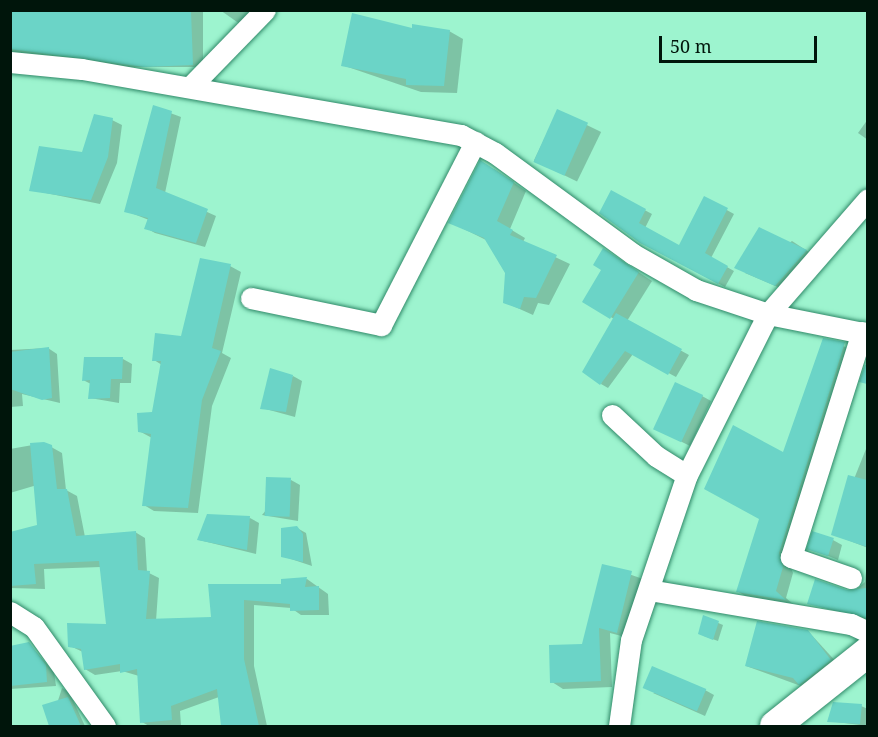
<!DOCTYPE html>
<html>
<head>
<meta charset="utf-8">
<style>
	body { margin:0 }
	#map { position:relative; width:878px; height:737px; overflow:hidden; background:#9df4cf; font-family:"Noto Serif",serif }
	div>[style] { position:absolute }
	.shadow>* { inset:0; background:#0003; transform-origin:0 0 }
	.building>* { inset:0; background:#6bd4c7; transform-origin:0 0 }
	.roads { filter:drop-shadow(0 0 2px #2f8968) drop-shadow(0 0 2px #2f8968) }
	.minor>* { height:21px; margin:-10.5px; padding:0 10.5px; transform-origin:10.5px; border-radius:10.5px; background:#fff }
	.secondary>* { height:30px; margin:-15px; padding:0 15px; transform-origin:15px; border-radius:15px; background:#fff }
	span { translate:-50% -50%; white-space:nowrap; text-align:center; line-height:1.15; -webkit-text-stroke:4.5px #9df4cf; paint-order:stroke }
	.frame { position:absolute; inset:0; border:12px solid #00150b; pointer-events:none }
	.scale { position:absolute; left:659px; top:36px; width:158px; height:27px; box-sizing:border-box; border:3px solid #00150b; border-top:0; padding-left:8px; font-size:18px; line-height:21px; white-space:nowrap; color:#00150b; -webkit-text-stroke:4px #9df4cf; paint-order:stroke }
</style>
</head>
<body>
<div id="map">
	<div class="shadow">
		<div style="left:10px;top:10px;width:193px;height:57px"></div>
		<div style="clip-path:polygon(220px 10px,259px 10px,247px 29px)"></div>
		<div style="clip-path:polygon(413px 30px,449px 31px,463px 39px,457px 93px,421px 92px,342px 65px)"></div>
		<div style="clip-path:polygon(154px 107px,181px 117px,165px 193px,216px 216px,205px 247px,155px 233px,146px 228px,149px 220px,126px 211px)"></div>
		<div style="left:558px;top:111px;width:48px;height:55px;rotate:26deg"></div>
		<div style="clip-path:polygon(868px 119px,868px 140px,858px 133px)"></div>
		<div style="clip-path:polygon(112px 120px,122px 125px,117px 163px,100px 204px,31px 190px,83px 154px)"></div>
		<div style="clip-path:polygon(494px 169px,526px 191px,510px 229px,525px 238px,523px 242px,570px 264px,549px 305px,538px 303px,533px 315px,504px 302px,508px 275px,486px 240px,450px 222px)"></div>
		<div style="clip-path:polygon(611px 192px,652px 214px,645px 228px,680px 247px,705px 198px,734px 214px,711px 258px,734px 271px,725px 287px,649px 247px)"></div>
		<div style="clip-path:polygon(792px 241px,815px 256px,785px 290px,745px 273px)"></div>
		<div style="clip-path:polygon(617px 258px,652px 281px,627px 321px,689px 355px,676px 377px,633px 354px,608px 388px,601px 384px,614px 319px,584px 301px)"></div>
		<div style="clip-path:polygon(230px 266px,241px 272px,222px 353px,231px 358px,212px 406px,198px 513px,154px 511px,144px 505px,152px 438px,139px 431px,153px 414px,162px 365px,154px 360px,182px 337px)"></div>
		<div style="clip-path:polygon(824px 340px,855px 350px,788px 560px,793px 573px,786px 598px,793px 604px,747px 597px,737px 591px)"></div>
		<div style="clip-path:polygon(48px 348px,57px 354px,60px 403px,22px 394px,23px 406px,10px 407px,10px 350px)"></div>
		<div style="clip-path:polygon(123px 359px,132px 364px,131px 383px,120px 383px,119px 403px,90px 398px,91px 384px,83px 380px)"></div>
		<div style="clip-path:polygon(293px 376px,302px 381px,295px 417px,262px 408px)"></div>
		<div style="clip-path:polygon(702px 396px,711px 401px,690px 446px,664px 433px)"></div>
		<div style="clip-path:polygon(44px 443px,62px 453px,66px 490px,77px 496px,85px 537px,135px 532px,145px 538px,147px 572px,159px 578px,156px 621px,212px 619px,210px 586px,282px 585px,307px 579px,328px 594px,329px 615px,301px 615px,291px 608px,254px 605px,254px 666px,267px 726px,223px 726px,219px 697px,180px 711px,181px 725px,149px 726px,142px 722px,139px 676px,122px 671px,95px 675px,85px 669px,83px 652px,70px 646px,108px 625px,101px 567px,44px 569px,45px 589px,10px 588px,10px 534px,39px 526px,37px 485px,10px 493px,10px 449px)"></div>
		<div style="clip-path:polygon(868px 444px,868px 548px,832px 534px)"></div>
		<div style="clip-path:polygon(291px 480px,300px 485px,298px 521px,262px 515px)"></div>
		<div style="clip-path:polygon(250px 518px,259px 523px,256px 554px,199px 540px)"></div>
		<div style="clip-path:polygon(297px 528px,306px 533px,312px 566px,282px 556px)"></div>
		<div style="clip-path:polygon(833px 540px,842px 545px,838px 560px,809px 548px)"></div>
		<div style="clip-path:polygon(868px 550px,868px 621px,809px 603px,853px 592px,865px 582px)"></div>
		<div style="clip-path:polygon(603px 565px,643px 579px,629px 638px,610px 633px,612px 687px,563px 689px,552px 682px,583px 645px)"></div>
		<div style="clip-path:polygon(704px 617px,723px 625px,718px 641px,704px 636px)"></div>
		<div style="clip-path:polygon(808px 631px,839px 665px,809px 689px,746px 666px)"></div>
		<div style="clip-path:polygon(29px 644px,54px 672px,56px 686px,10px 689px,10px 647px)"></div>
		<div style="clip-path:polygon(62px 688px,69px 692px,85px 726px,50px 726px)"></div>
		<div style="clip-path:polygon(705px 690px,714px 695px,705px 716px,653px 693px)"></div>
		<div style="clip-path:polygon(861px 706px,868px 709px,868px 726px,829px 721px)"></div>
	</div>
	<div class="building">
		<div style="clip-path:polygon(10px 10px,191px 11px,193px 65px,144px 67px,10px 49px)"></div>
		<div style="clip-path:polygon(352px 13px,412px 28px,412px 24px,450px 30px,444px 86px,406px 85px,406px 79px,341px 66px)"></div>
		<div style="clip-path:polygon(153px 105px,172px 111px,156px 188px,208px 209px,196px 243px,144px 229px,148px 218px,124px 212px)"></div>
		<div style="left:557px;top:109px;width:34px;height:58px;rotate:24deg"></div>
		<div style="clip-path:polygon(94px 114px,113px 118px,108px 157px,91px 200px,29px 191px,39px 146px,82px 152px)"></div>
		<div style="clip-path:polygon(480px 160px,514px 182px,497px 221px,513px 230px,510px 235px,557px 255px,536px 298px,524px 297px,520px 309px,503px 303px,505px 273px,484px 238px,448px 223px)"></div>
		<div style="clip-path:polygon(611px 190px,646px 209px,639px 223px,679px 245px,704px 196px,728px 208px,705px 253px,728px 266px,718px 284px,640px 243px,599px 213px)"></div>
		<div style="clip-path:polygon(759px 227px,807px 250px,775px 286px,734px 268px)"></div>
		<div style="clip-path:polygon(603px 248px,639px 272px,610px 319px,582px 302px,601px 270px,593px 265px)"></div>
		<div style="clip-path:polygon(200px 258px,231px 264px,212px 348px,221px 351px,202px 400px,188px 508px,142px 506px,151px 434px,138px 432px,137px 413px,152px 412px,161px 361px,152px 361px,155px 333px,181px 336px)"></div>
		<div style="clip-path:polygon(616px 313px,682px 349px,668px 375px,625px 351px,600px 385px,582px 372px)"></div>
		<div style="clip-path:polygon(823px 338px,845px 342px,779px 553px,783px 567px,776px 591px,786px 600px,736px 592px,759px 519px,704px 489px,733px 425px,783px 452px)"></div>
		<div style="clip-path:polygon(49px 347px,52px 398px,42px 400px,10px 389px,10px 352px)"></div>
		<div style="clip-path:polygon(84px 357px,123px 357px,122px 379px,111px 379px,110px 398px,88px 399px,90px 380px,82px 381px)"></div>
		<div style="clip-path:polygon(865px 365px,867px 365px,867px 384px,859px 382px)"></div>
		<div style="clip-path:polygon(270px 368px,293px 375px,286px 412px,260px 409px)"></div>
		<div style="left:675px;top:382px;width:31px;height:52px;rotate:25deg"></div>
		<div style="clip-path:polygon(44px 442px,52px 445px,57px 489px,67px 489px,76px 536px,136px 531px,138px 570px,150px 571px,146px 619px,211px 617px,208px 584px,281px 584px,281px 579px,307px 577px,305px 587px,319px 586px,319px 610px,290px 611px,290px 604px,244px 600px,244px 659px,259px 726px,221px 726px,217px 689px,171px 706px,172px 720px,140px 723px,137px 669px,120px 673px,120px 664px,84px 670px,81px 649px,68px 647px,67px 623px,106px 624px,99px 561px,34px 564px,36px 584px,10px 586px,10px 532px,37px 525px,30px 443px)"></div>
		<div style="clip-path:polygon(848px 475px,867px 480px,867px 547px,831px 535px)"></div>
		<div style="left:266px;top:477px;width:25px;height:39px;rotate:2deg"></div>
		<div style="clip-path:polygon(207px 514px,250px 516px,247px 550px,197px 540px)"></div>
		<div style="clip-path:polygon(297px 526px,303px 534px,303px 562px,281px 557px,281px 528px)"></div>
		<div style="left:812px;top:531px;width:23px;height:19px;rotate:18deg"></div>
		<div style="clip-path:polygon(602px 564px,632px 571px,617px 633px,599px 628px,601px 681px,550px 683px,549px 645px,582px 644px)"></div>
		<div style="clip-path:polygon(815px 579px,847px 590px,867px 588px,867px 618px,807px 604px)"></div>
		<div style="clip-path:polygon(703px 615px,719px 621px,713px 640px,698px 634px)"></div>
		<div style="clip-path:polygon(757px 621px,808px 630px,831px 660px,799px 685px,793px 678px,745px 666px)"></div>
		<div style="clip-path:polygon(29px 642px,46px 665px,47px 682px,10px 686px,10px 646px)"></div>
		<div style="left:652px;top:666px;width:59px;height:24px;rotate:23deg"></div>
		<div style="clip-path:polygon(68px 697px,81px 726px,49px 726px,42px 705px)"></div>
		<div style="clip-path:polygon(833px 702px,862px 704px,860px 724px,827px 722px)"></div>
	</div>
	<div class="roads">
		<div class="minor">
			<div style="left:10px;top:62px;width:72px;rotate:5.6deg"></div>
			<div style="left:82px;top:69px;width:385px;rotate:9.9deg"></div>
			<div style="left:461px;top:135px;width:38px;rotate:28deg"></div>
			<div style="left:495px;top:153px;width:171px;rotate:36.2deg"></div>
			<div style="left:633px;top:254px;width:73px;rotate:29.7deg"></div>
			<div style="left:696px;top:290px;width:76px;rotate:18.4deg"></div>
			<div style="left:768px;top:314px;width:102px;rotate:11.3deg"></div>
			<div style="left:191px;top:86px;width:106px;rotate:-45.8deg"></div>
			<div style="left:251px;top:298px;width:133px;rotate:11.7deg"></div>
			<div style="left:381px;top:325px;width:206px;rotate:-62.8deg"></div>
			<div style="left:612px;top:415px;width:60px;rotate:43deg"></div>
			<div style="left:656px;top:456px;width:36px;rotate:32deg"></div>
			<div style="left:851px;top:578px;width:64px;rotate:-160.7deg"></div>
			<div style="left:791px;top:557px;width:236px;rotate:-72.5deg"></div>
			<div style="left:649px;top:590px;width:205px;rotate:9.6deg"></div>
			<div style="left:851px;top:624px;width:19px;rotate:25deg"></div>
			<div style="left:10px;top:612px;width:28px;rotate:32deg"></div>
			<div style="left:34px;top:627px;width:122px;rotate:54.4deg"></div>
			<div style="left:619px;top:726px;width:87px;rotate:-82.1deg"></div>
			<div style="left:631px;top:640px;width:174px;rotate:-71.3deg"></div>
			<div style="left:687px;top:475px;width:180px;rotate:-63.3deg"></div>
			<div style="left:768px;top:314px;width:152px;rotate:-49deg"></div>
		</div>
		<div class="secondary">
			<div style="left:775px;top:726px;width:119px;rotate:-38.5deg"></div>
		</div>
	</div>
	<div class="frame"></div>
	<div class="scale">50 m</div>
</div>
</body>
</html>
